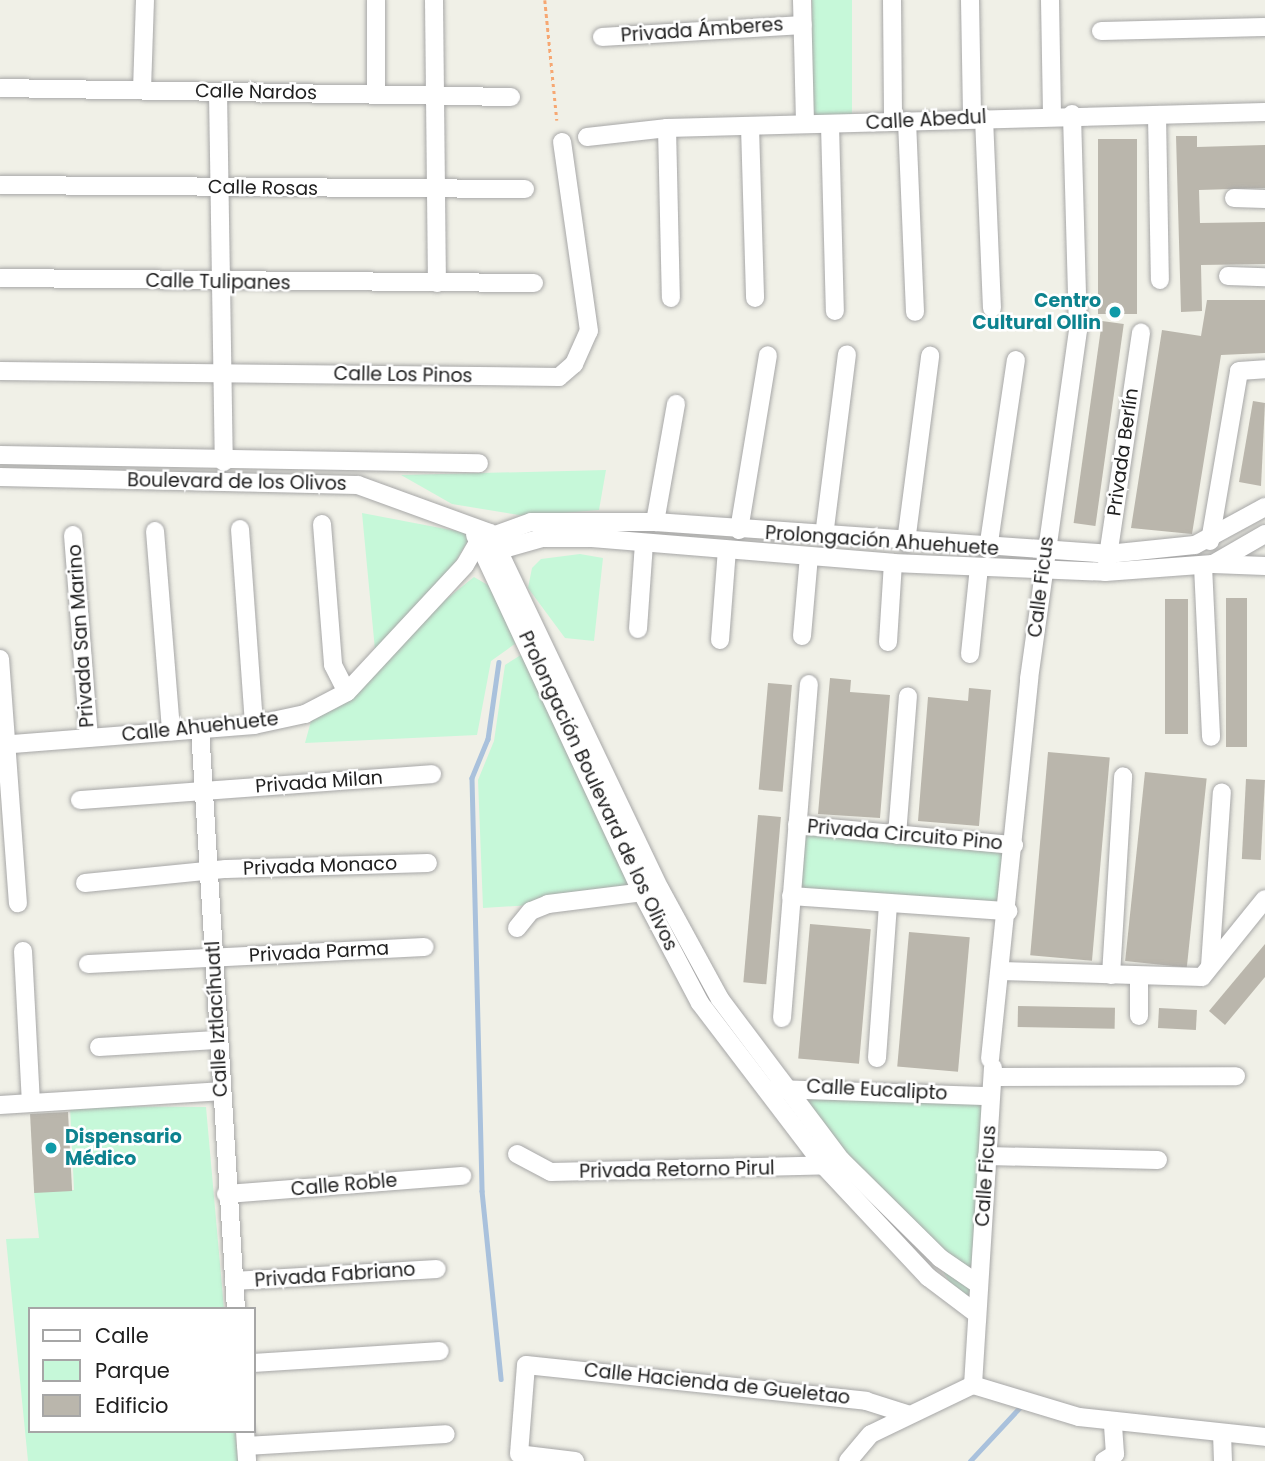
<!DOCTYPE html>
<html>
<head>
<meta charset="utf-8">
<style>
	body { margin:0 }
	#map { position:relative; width:1265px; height:1461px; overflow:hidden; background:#f0f0e7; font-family:Poppins,sans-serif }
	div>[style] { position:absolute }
	.park>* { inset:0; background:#c6f8d9; transform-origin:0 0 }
	.stream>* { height:4.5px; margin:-2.25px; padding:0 2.25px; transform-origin:2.25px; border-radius:2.25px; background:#a9c1dc }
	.building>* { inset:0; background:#bab6ac; transform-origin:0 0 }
	.path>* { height:2.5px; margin-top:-1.25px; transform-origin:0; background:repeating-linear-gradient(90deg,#f6a772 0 3.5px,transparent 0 7px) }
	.roads { filter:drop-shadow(0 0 2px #a7a7a7) drop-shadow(0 0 2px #a7a7a7) }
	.minor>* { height:18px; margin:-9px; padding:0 9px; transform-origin:9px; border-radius:9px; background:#fff }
	.dots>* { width:19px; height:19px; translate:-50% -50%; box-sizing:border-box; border:4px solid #fff; border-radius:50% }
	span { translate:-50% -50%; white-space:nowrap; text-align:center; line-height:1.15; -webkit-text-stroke:5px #fff; paint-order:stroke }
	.street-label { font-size:19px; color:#202020 }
	.culture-label { font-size:19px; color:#0d838f; font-weight:700 }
	.right { translate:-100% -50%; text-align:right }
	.left { translate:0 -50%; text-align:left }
	.legend { position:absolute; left:28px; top:1307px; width:228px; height:126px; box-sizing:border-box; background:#fff; border:2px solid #a6a6a6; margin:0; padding:9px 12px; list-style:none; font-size:21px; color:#202020 }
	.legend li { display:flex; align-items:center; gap:14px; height:35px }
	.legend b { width:35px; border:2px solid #a6a6a6 }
</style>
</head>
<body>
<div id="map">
	<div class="park">
		<div style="left:812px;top:0;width:40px;height:124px"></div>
		<div style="clip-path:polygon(606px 470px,599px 510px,525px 516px,452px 504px,401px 475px)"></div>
		<div style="clip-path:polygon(362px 513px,472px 534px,451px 569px,375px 650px)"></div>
		<div style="clip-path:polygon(580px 554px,603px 558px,594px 641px,565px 638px,528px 588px,532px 568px,541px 559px)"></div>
		<div style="clip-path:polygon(474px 577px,498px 591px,519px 641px,491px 661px,477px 735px,305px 743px,311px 721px,350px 700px,439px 605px)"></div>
		<div style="clip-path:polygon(524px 653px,644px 898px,483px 908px,478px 780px,494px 741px,505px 665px)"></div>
		<div style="left:798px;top:825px;width:211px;height:72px;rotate:5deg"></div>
		<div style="clip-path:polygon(781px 1086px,984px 1097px,975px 1325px,943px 1271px)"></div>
		<div style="clip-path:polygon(70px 1106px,206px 1107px,224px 1309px,30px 1309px,30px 1431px,235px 1431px,238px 1461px,28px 1461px,6px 1239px,39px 1238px,34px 1192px,74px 1190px)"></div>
	</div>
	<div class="stream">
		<div style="left:499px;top:662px;width:78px;rotate:98.1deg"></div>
		<div style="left:488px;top:739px;width:42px;rotate:112.3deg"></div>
		<div style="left:472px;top:778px;width:413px;rotate:88.6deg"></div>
		<div style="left:482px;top:1191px;width:189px;rotate:84.2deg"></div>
		<div style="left:970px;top:1461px;width:78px;rotate:-47.1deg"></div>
	</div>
	<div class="building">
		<div style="clip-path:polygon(1176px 136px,1197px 136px,1197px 147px,1265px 145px,1265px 188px,1199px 190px,1200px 223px,1265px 222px,1265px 264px,1201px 265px,1202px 311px,1181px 312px)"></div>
		<div style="left:1098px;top:139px;width:39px;height:175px"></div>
		<div style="clip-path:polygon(1207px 300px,1265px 300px,1265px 353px,1221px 355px,1192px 534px,1131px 528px,1162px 330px,1201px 336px)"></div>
		<div style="left:1102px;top:321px;width:22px;height:204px;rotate:8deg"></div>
		<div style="clip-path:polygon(1253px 401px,1265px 403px,1261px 486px,1239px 482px)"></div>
		<div style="left:1226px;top:598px;width:21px;height:149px"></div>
		<div style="left:1165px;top:599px;width:23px;height:135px"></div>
		<div style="clip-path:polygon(830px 678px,851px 680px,850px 692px,890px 695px,880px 818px,818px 814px)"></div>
		<div style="left:768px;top:683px;width:24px;height:107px;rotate:5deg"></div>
		<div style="clip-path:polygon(969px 688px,991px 690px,979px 826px,918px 821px,928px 697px,968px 701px)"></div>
		<div style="left:1048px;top:752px;width:62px;height:204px;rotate:5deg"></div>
		<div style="left:1145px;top:772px;width:62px;height:190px;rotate:6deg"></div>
		<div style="left:1246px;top:779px;width:19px;height:80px;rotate:3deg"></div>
		<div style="left:758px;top:815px;width:23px;height:168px;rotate:5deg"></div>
		<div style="left:810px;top:924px;width:61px;height:135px;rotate:5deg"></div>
		<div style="left:909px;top:932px;width:61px;height:135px;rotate:5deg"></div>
		<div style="clip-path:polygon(1265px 944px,1265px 977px,1225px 1025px,1209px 1011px)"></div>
		<div style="left:1018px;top:1006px;width:97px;height:21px;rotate:1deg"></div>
		<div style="left:1159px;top:1008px;width:38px;height:20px;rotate:3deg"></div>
		<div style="left:68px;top:1112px;width:79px;height:38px;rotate:87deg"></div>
	</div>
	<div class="path">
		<div style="left:545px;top:0;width:121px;rotate:84.3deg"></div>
	</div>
	<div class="roads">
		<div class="minor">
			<div style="left:376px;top:0;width:94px;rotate:90deg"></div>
			<div style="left:434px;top:0;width:283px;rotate:89.4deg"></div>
			<div style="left:802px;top:0;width:124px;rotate:88.6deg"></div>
			<div style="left:892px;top:0;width:122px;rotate:89.5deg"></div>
			<div style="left:970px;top:0;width:118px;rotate:89deg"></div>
			<div style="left:1050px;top:0;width:114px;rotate:89deg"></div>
			<div style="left:1101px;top:31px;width:164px;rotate:-1.4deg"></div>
			<div style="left:602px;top:37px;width:201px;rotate:-3.4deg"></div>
			<div style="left:0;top:88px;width:511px;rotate:1.01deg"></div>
			<div style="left:142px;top:90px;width:90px;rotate:-88.1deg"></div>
			<div style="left:218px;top:92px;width:370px;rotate:89.1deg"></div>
			<div style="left:1157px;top:115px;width:165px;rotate:89deg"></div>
			<div style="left:984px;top:118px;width:190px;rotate:87.6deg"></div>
			<div style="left:907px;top:121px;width:191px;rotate:87.6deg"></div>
			<div style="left:830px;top:125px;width:186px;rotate:88.5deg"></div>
			<div style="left:750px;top:127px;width:171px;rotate:88.3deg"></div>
			<div style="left:667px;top:128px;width:170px;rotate:88.7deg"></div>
			<div style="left:587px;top:137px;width:81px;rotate:-6.4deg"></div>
			<div style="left:667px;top:128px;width:598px;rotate:-1.53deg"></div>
			<div style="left:0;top:185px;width:525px;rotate:0.44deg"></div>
			<div style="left:1234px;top:198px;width:31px;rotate:2deg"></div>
			<div style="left:1228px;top:276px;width:37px;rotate:2deg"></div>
			<div style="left:0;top:278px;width:534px;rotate:0.54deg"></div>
			<div style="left:0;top:371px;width:559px;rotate:0.61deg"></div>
			<div style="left:559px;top:377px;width:20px;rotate:-41deg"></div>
			<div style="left:574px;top:364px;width:36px;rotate:-66deg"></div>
			<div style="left:589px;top:331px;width:191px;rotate:-98.1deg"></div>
			<div style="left:0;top:455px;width:479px;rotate:1deg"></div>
			<div style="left:0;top:477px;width:358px;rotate:1.3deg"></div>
			<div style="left:358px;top:485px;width:140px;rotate:20deg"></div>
			<div style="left:490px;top:533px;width:395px;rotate:64.5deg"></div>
			<div style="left:660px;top:889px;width:125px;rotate:61.4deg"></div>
			<div style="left:720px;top:999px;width:201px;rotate:53.1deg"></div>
			<div style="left:841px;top:1160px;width:139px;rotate:44.7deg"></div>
			<div style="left:940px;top:1258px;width:46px;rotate:34.4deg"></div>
			<div style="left:655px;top:522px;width:120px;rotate:-79.9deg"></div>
			<div style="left:322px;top:524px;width:141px;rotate:85.5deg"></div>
			<div style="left:333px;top:665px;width:30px;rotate:63deg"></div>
			<div style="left:240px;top:529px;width:196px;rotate:85.9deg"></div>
			<div style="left:739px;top:530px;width:177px;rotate:-80.6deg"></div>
			<div style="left:155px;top:531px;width:201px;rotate:85.4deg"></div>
			<div style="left:73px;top:535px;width:203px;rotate:85.5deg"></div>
			<div style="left:475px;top:535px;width:395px;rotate:65deg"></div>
			<div style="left:642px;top:893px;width:124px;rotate:62.2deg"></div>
			<div style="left:700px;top:1003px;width:206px;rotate:52.7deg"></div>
			<div style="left:825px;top:1167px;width:151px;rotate:46.9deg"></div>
			<div style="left:928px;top:1277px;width:61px;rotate:37.1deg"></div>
			<div style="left:824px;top:536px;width:183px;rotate:-82.8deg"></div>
			<div style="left:1210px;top:541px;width:172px;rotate:-80.3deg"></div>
			<div style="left:1239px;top:371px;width:26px;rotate:-4deg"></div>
			<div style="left:906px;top:542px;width:188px;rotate:-82.6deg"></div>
			<div style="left:988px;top:549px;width:191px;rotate:-81.6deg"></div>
			<div style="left:489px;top:553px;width:55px;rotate:-15.8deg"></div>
			<div style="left:542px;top:538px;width:50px"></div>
			<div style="left:592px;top:538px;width:302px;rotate:4.7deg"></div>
			<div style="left:893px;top:563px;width:212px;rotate:2.4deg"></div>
			<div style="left:1105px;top:572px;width:108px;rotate:-4.2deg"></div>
			<div style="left:1213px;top:564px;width:60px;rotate:-30deg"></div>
			<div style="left:1107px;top:563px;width:233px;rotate:-81.6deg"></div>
			<div style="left:1213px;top:564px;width:52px;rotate:2.2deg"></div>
			<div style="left:1203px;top:566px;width:171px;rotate:87.3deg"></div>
			<div style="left:638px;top:629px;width:85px;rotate:-86deg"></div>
			<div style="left:802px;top:636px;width:80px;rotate:-85deg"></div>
			<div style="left:720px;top:640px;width:90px;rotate:-85.6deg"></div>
			<div style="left:888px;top:642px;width:79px;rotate:-86.4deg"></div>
			<div style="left:970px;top:654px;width:87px;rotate:-84.1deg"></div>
			<div style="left:0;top:659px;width:245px;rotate:85.8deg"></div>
			<div style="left:200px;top:729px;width:581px;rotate:86.45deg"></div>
			<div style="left:0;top:745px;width:255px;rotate:-4.5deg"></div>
			<div style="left:254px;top:725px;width:52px;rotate:-12.2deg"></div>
			<div style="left:305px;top:714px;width:47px;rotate:-27.6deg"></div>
			<div style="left:347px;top:692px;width:173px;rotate:-47.1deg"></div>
			<div style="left:465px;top:565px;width:28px;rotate:-60deg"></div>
			<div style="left:479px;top:541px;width:55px;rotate:-20.1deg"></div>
			<div style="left:531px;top:522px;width:124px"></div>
			<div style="left:655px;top:522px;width:454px;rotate:4deg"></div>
			<div style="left:1108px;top:554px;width:87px;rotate:-5.9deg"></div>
			<div style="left:1195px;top:545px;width:80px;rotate:-28.5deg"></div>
			<div style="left:80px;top:800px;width:353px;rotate:-4.2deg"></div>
			<div style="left:797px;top:825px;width:218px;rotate:5.3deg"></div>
			<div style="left:897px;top:835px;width:139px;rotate:-85.5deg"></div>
			<div style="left:85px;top:883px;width:142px;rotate:-5.7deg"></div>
			<div style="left:226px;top:869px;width:202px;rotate:-1.7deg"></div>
			<div style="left:791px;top:896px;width:218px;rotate:4deg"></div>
			<div style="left:517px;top:928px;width:22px;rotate:-51deg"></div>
			<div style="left:531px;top:911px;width:18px;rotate:-22deg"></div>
			<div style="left:548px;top:904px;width:106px;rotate:-7.1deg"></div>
			<div style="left:23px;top:951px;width:151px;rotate:87deg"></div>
			<div style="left:88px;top:964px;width:337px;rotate:-2.9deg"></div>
			<div style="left:1210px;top:966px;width:174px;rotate:-86.1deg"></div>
			<div style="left:1002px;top:971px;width:200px;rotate:1.7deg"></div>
			<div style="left:1202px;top:977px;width:100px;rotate:-51.1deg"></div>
			<div style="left:1111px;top:975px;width:199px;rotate:-86.5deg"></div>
			<div style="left:1139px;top:1016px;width:40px;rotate:-90deg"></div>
			<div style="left:782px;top:1018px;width:335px;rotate:-85.4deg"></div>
			<div style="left:99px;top:1047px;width:117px;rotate:-3.4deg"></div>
			<div style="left:877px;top:1058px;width:155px;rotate:-85.9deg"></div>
			<div style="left:990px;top:1059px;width:382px;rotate:-84.1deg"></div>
			<div style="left:1029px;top:679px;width:352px;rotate:-82deg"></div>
			<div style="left:1078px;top:330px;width:216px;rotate:-91.6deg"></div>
			<div style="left:993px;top:1077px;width:243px;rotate:-0.2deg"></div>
			<div style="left:775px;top:1089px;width:216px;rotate:1.9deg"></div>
			<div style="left:0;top:1105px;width:220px;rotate:-3.6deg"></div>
			<div style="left:517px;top:1154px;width:38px;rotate:28deg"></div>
			<div style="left:551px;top:1172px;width:279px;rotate:-1.4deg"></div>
			<div style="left:987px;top:1156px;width:171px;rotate:1.3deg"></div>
			<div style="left:226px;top:1194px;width:237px;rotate:-4.4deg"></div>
			<div style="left:234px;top:1281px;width:203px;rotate:-3.4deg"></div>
			<div style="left:254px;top:1363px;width:186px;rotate:-3.7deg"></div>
			<div style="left:973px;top:1385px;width:318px;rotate:-86.4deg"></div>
			<div style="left:973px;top:1385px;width:111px;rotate:16.8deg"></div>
			<div style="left:1079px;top:1417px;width:187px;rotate:6.1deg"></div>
			<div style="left:245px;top:1431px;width:30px;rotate:86deg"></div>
			<div style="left:1222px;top:1433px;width:28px;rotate:88deg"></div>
			<div style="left:246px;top:1446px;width:200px;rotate:-3.4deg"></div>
			<div style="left:575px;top:1461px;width:56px;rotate:-172.9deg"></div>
			<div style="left:519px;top:1454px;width:89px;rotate:-85.5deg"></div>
			<div style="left:526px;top:1365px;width:342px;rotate:6deg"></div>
			<div style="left:866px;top:1401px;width:43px;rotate:17.6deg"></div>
			<div style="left:848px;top:1461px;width:35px;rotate:-50deg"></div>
			<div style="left:871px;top:1434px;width:113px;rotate:-25.7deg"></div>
			<div style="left:1104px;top:1461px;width:13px;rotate:-32deg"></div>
			<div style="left:1115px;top:1454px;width:32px;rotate:-94deg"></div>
		</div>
	</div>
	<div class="dots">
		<div style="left:1115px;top:312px;background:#0f9aa8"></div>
		<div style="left:51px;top:1148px;background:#0f9aa8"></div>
	</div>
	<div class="street-label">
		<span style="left:702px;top:30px;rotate:-4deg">Privada Ámberes</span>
		<span style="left:256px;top:92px;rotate:1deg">Calle Nardos</span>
		<span style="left:926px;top:120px;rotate:-3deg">Calle Abedul</span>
		<span style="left:263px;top:188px;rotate:1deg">Calle Rosas</span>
		<span style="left:218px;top:282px;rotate:1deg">Calle Tulipanes</span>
		<span style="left:403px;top:375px;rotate:1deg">Calle Los Pinos</span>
		<span style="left:1123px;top:452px;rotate:-82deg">Privada Berlín</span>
		<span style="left:237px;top:482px;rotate:1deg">Boulevard de los Olivos</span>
		<span style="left:882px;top:541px;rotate:4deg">Prolongación Ahuehuete</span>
		<span style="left:1041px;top:587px;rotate:-83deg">Calle Ficus</span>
		<span style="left:81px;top:636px;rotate:-94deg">Privada San Marino</span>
		<span style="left:200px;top:727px;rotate:-6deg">Calle Ahuehuete</span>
		<span style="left:319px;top:782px;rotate:-4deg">Privada Milan</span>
		<span style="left:598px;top:791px;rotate:65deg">Prolongación Boulevard de los Olivos</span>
		<span style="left:905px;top:835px;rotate:5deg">Privada Circuito Pino</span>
		<span style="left:320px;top:866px;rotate:-2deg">Privada Monaco</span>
		<span style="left:319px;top:952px;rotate:-3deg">Privada Parma</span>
		<span style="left:217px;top:1019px;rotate:-93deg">Calle Iztlacíhuatl</span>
		<span style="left:877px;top:1090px;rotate:3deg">Calle Eucalipto</span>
		<span style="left:677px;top:1170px;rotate:-1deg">Privada Retorno Pirul</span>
		<span style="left:986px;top:1176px;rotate:-86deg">Calle Ficus</span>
		<span style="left:344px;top:1185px;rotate:-5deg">Calle Roble</span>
		<span style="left:335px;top:1275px;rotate:-4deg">Privada Fabriano</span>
		<span style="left:717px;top:1384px;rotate:6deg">Calle Hacienda de Gueletao</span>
	</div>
	<div class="culture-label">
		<span class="right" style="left:1101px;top:312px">Centro<br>Cultural Ollin</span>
		<span class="left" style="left:65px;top:1148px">Dispensario<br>Médico</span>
	</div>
	<ul class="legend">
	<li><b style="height:9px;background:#fff"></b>Calle</li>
	<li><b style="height:19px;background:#c6f8d9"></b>Parque</li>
	<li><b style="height:19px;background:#bab6ac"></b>Edificio</li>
	</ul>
</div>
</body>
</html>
